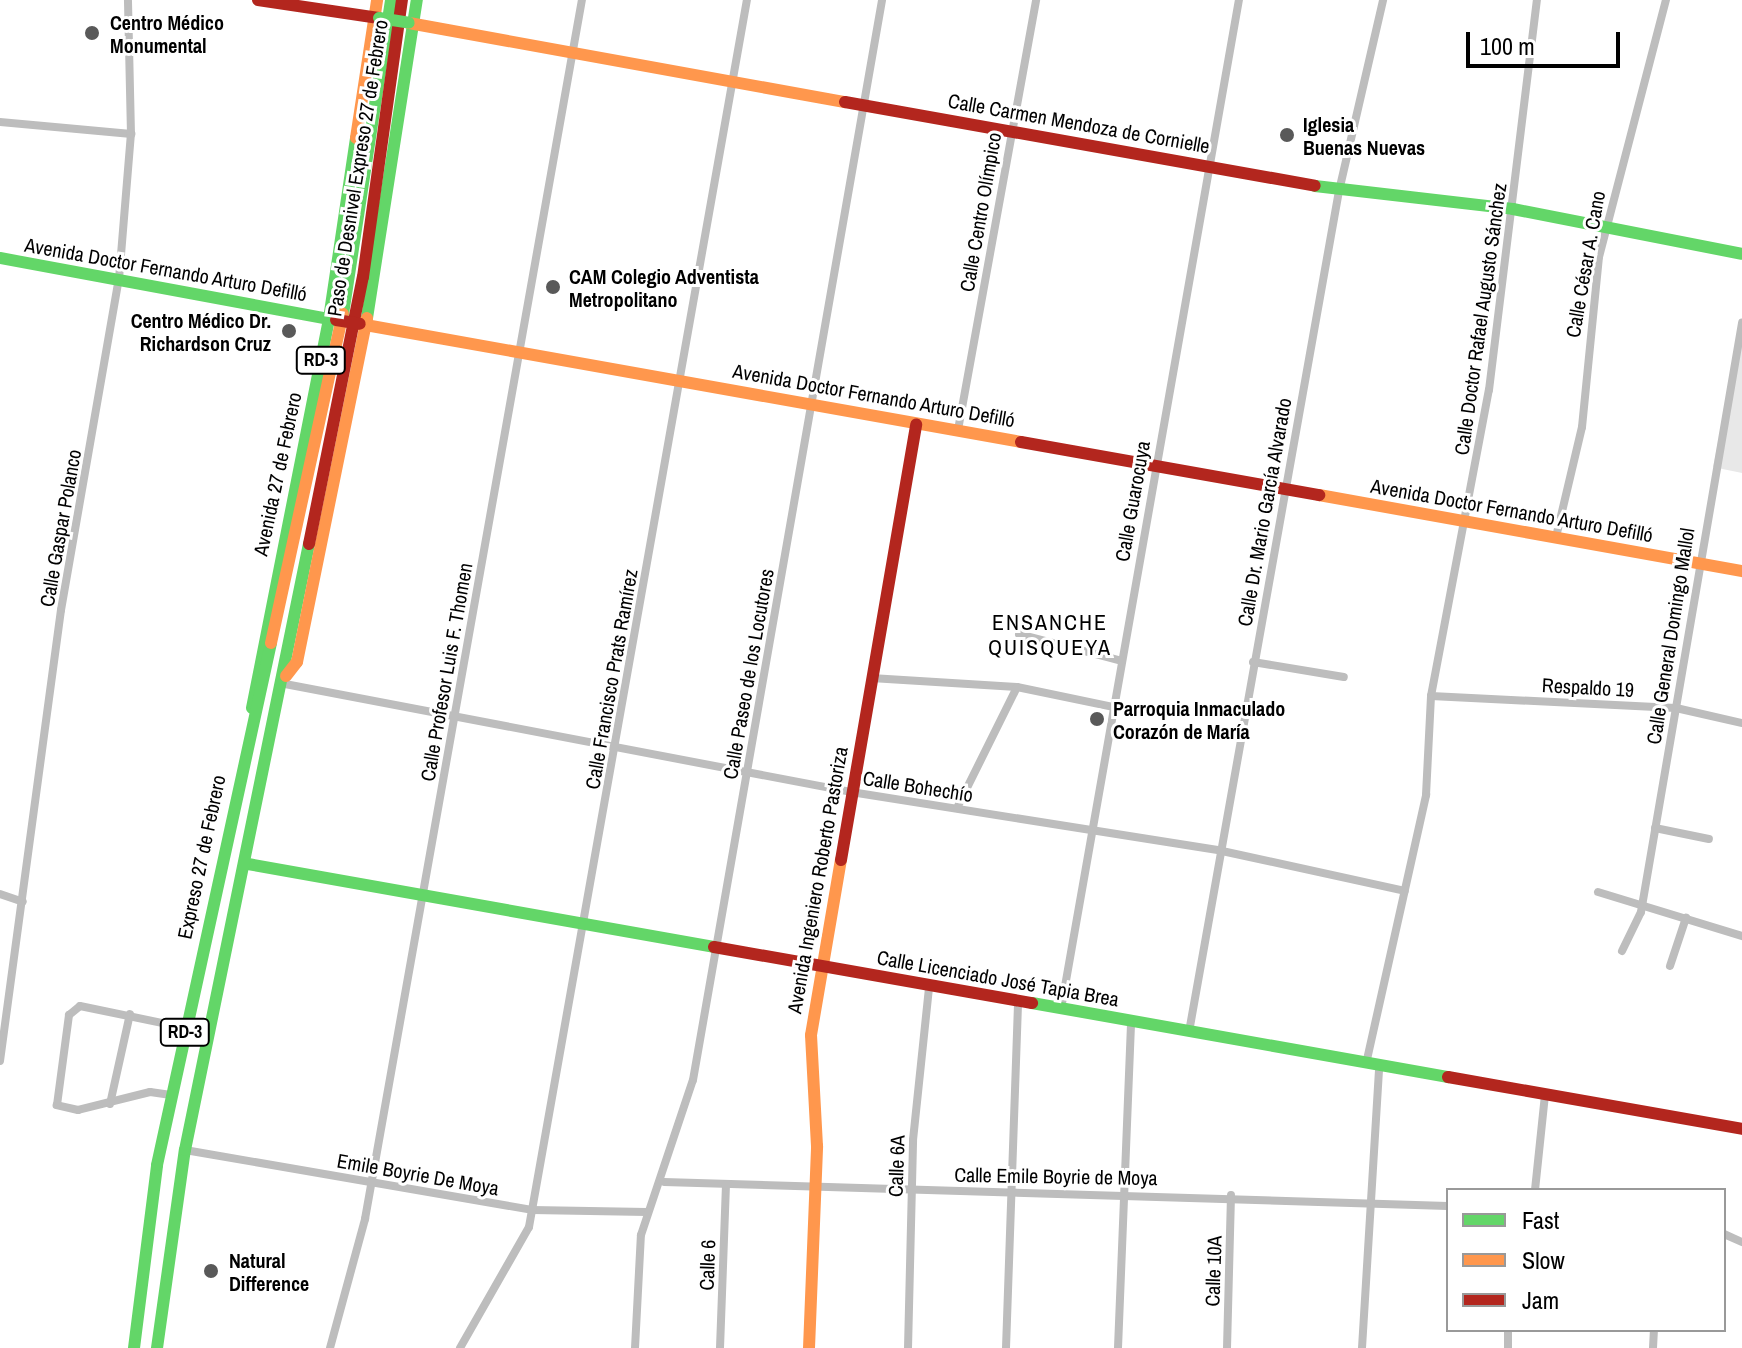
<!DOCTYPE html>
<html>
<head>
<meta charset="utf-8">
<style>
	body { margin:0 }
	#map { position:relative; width:1742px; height:1348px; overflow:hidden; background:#fff; font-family:"Archivo Narrow",sans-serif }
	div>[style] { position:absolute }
	.green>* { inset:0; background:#e8e8e8 }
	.street>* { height:8px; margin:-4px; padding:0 4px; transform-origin:4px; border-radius:4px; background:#bdbdbd }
	.fast>* { height:12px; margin:-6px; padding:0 6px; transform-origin:6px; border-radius:6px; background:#63d668 }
	.slow>* { height:12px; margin:-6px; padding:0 6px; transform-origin:6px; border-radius:6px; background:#ff974d }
	.jam>* { height:12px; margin:-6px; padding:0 6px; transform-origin:6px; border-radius:6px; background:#b3261e }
	.fast-bridge>* { height:12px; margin:-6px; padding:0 6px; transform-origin:6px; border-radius:6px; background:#63d668 }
	.jam-bridge>* { height:12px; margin:-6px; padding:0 6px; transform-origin:6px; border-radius:6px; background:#b3261e }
	.dots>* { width:22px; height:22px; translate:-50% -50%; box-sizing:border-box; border:4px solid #fff; border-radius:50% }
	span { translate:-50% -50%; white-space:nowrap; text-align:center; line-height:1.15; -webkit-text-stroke:6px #fff; paint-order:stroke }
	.shield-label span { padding:2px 6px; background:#fff; border:2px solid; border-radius:6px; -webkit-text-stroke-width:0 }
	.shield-label { font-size:18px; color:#000; font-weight:700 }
	.poi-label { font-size:20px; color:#000; font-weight:700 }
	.left { translate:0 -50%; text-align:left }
	.right { translate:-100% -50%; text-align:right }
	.street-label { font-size:20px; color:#000 }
	.neighbourhood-label { font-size:22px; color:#000; letter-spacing:2px }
	.legend { position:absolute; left:1446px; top:1188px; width:280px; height:144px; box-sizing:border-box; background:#fff; border:2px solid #999; margin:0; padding:10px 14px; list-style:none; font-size:24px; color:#000 }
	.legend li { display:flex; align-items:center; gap:16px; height:40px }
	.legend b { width:40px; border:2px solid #999 }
	.scale { position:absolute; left:1466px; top:32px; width:154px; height:36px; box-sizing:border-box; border:4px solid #000; border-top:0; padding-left:10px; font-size:24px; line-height:28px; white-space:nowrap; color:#000; -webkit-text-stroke:6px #fff; paint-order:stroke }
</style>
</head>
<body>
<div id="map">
	<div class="green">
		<div style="clip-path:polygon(1742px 323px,1742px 473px,1713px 467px)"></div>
	</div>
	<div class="street">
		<div style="left:0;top:122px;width:132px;rotate:5.2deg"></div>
		<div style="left:958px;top:430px;width:437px;rotate:-79.7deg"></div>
		<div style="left:1556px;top:537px;width:113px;rotate:-76.7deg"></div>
		<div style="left:1582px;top:427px;width:171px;rotate:-84.3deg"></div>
		<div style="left:1599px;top:257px;width:266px;rotate:-75.4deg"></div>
		<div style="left:1019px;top:634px;width:106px;rotate:14.7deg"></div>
		<div style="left:1253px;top:662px;width:92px;rotate:9.4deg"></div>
		<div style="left:871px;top:678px;width:146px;rotate:3.5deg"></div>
		<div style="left:1017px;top:687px;width:99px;rotate:11.7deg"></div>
		<div style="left:285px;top:684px;width:576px;rotate:10.8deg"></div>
		<div style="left:851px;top:792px;width:376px;rotate:9deg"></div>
		<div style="left:1222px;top:851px;width:187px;rotate:12.3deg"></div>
		<div style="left:1431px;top:696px;width:245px;rotate:2.8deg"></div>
		<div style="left:1676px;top:708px;width:68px;rotate:12.8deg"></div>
		<div style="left:957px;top:808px;width:135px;rotate:-63.6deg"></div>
		<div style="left:1655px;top:828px;width:55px;rotate:11.5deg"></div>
		<div style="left:1598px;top:892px;width:151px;rotate:17deg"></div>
		<div style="left:0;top:894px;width:24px;rotate:19deg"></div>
		<div style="left:1622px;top:951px;width:43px;rotate:-64deg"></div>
		<div style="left:1641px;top:912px;width:598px;rotate:-80.27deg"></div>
		<div style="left:1670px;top:966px;width:51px;rotate:-71.6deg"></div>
		<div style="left:1061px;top:1009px;width:1025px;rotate:-80deg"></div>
		<div style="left:1189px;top:1032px;width:854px;rotate:-79.89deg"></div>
		<div style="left:1339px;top:191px;width:196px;rotate:-77deg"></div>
		<div style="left:0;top:1061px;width:455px;rotate:-82.3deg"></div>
		<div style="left:61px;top:610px;width:336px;rotate:-80.1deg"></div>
		<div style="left:119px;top:279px;width:145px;rotate:-85.3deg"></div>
		<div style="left:131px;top:134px;width:134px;rotate:-91.3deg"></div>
		<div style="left:1366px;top:1064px;width:276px;rotate:-77.4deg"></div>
		<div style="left:1426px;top:795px;width:99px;rotate:-87.1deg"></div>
		<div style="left:1431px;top:696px;width:311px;rotate:-79.3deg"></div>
		<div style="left:1489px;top:390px;width:393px;rotate:-83deg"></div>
		<div style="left:171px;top:1095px;width:21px;rotate:-172deg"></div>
		<div style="left:150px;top:1092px;width:74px;rotate:166deg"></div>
		<div style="left:78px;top:1110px;width:22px;rotate:-167deg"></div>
		<div style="left:57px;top:1105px;width:91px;rotate:-82.4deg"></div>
		<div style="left:69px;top:1015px;width:14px;rotate:-39deg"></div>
		<div style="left:80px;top:1006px;width:108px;rotate:11.7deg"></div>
		<div style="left:110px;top:1104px;width:92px;rotate:-77.5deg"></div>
		<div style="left:185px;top:1150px;width:352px;rotate:9.8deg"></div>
		<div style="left:532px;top:1210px;width:115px;rotate:1deg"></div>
		<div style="left:664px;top:1182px;width:784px;rotate:1.75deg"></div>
		<div style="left:1535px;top:1190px;width:96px;rotate:-84deg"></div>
		<div style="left:1724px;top:1234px;width:20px;rotate:24deg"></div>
		<div style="left:330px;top:1348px;width:134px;rotate:-74.8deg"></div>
		<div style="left:365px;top:1219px;width:1238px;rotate:-79.91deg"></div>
		<div style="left:460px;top:1348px;width:139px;rotate:-60.3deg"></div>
		<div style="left:529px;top:1227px;width:1246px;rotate:-79.93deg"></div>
		<div style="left:635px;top:1348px;width:113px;rotate:-87deg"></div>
		<div style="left:641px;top:1235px;width:163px;rotate:-71.5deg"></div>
		<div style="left:693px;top:1080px;width:1096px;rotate:-80.07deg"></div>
		<div style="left:720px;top:1348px;width:164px;rotate:-87.9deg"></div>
		<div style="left:908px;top:1348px;width:208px;rotate:-88.6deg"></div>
		<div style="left:913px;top:1140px;width:154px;rotate:-84deg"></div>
		<div style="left:1006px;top:1348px;width:346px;rotate:-88deg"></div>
		<div style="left:1118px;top:1348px;width:326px;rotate:-87.7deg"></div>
		<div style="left:1227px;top:1348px;width:153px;rotate:-88.5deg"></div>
		<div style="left:1362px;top:1348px;width:282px;rotate:-86.5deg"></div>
		<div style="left:1508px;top:1348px;width:18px;rotate:-90deg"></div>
		<div style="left:1653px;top:1348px;width:18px;rotate:-87deg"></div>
	</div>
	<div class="fast">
		<div style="left:1315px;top:186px;width:199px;rotate:6.6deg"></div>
		<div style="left:1513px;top:209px;width:233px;rotate:11.1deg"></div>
		<div style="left:0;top:258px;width:342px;rotate:10.5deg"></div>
		<div style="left:343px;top:314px;width:318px;rotate:-81.3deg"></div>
		<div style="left:367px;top:318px;width:322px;rotate:-81.1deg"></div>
		<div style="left:252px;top:708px;width:397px;rotate:-78.8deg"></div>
		<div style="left:329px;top:319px;width:183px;rotate:-81.5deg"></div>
		<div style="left:248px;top:864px;width:473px;rotate:10.1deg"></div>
		<div style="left:1032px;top:1003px;width:423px;rotate:10.1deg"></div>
		<div style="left:134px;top:1348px;width:184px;rotate:-82.8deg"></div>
		<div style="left:157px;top:1165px;width:534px;rotate:-77.68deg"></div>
		<div style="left:157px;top:1348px;width:200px;rotate:-82deg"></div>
		<div style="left:185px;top:1150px;width:619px;rotate:-78.44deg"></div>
	</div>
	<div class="slow">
		<div style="left:409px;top:23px;width:443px;rotate:10.3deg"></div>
		<div style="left:356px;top:138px;width:140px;rotate:-81.3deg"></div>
		<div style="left:360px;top:324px;width:671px;rotate:10.12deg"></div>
		<div style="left:1319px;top:495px;width:430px;rotate:10.2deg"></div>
		<div style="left:271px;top:643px;width:337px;rotate:-77.7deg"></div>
		<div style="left:286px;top:676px;width:18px;rotate:-52deg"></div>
		<div style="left:297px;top:662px;width:351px;rotate:-78.5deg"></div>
		<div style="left:809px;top:1348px;width:202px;rotate:-87.7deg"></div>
		<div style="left:817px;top:1146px;width:111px;rotate:-93.1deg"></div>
		<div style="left:811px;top:1035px;width:178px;rotate:-80.3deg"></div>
	</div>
	<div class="jam">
		<div style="left:258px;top:0;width:122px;rotate:8.5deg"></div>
		<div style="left:845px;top:102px;width:477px;rotate:10.1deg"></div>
		<div style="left:1021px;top:442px;width:303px;rotate:10.1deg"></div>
		<div style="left:309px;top:544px;width:272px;rotate:-78.6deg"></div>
		<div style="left:363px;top:277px;width:280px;rotate:-82deg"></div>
		<div style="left:841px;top:860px;width:442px;rotate:-80.2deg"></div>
		<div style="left:714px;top:947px;width:323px;rotate:10deg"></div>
		<div style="left:1448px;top:1077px;width:299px;rotate:10deg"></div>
	</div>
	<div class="fast-bridge">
		<div style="left:379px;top:18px;width:30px;rotate:9deg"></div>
	</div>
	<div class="jam-bridge">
		<div style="left:336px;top:320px;width:24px;rotate:9deg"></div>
	</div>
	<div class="dots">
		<div style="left:92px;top:33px;background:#595959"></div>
		<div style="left:1287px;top:135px;background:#595959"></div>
		<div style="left:553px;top:287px;background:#595959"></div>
		<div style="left:289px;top:331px;background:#595959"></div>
		<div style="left:1097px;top:719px;background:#595959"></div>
		<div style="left:211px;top:1271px;background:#595959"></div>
	</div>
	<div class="shield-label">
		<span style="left:321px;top:360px">RD-3</span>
		<span style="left:185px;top:1032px">RD-3</span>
	</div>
	<div class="poi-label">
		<span class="left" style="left:110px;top:34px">Centro Médico<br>Monumental</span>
		<span class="left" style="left:1303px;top:136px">Iglesia<br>Buenas Nuevas</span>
		<span class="left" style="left:569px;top:288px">CAM Colegio Adventista<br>Metropolitano</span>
		<span class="right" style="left:271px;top:332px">Centro Médico Dr.<br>Richardson Cruz</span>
		<span class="left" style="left:1113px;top:720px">Parroquia Inmaculado<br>Corazón de María</span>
		<span class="left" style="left:229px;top:1272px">Natural<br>Difference</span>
	</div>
	<div class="street-label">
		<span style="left:1079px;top:123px;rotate:10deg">Calle Carmen Mendoza de Cornielle</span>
		<span style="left:357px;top:168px;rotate:-81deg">Paso de Desnivel Expreso 27 de Febrero</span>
		<span style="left:980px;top:212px;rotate:-80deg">Calle Centro Olímpico</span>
		<span style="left:1585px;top:264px;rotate:-80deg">Calle César A. Cano</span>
		<span style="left:166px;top:269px;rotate:10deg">Avenida Doctor Fernando Arturo Defilló</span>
		<span style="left:1480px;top:319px;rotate:-82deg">Calle Doctor Rafael Augusto Sánchez</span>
		<span style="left:874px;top:395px;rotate:10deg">Avenida Doctor Fernando Arturo Defilló</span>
		<span style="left:277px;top:474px;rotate:-78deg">Avenida 27 de Febrero</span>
		<span style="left:1132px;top:501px;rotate:-80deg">Calle Guarocuya</span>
		<span style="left:1512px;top:510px;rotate:10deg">Avenida Doctor Fernando Arturo Defilló</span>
		<span style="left:1264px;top:512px;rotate:-80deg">Calle Dr. Mario García Alvarado</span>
		<span style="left:60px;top:528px;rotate:-80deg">Calle Gaspar Polanco</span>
		<span style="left:1670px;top:636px;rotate:-81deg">Calle General Domingo Mallol</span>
		<span style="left:446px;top:672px;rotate:-80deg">Calle Profesor Luis F. Thomen</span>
		<span style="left:748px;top:674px;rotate:-80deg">Calle Paseo de los Locutores</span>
		<span style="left:611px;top:679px;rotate:-80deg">Calle Francisco Prats Ramírez</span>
		<span style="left:1588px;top:687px;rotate:3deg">Respaldo 19</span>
		<span style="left:918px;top:786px;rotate:9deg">Calle Bohechío</span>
		<span style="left:201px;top:857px;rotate:-78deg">Expreso 27 de Febrero</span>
		<span style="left:817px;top:880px;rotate:-80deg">Avenida Ingeniero Roberto Pastoriza</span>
		<span style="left:998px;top:978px;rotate:10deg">Calle Licenciado José Tapia Brea</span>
		<span style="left:896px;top:1166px;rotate:-88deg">Calle 6A</span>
		<span style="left:418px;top:1174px;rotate:10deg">Emile Boyrie De Moya</span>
		<span style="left:1056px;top:1176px;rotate:1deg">Calle Emile Boyrie de Moya</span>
		<span style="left:707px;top:1265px;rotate:-88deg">Calle 6</span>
		<span style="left:1213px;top:1271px;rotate:-88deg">Calle 10A</span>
	</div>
	<div class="neighbourhood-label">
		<span style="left:1050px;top:635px">ENSANCHE<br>QUISQUEYA</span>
	</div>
	<ul class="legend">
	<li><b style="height:10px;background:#63d668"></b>Fast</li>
	<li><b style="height:10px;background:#ff974d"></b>Slow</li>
	<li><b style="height:10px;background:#b3261e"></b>Jam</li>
	</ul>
	<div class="scale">100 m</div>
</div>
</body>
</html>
